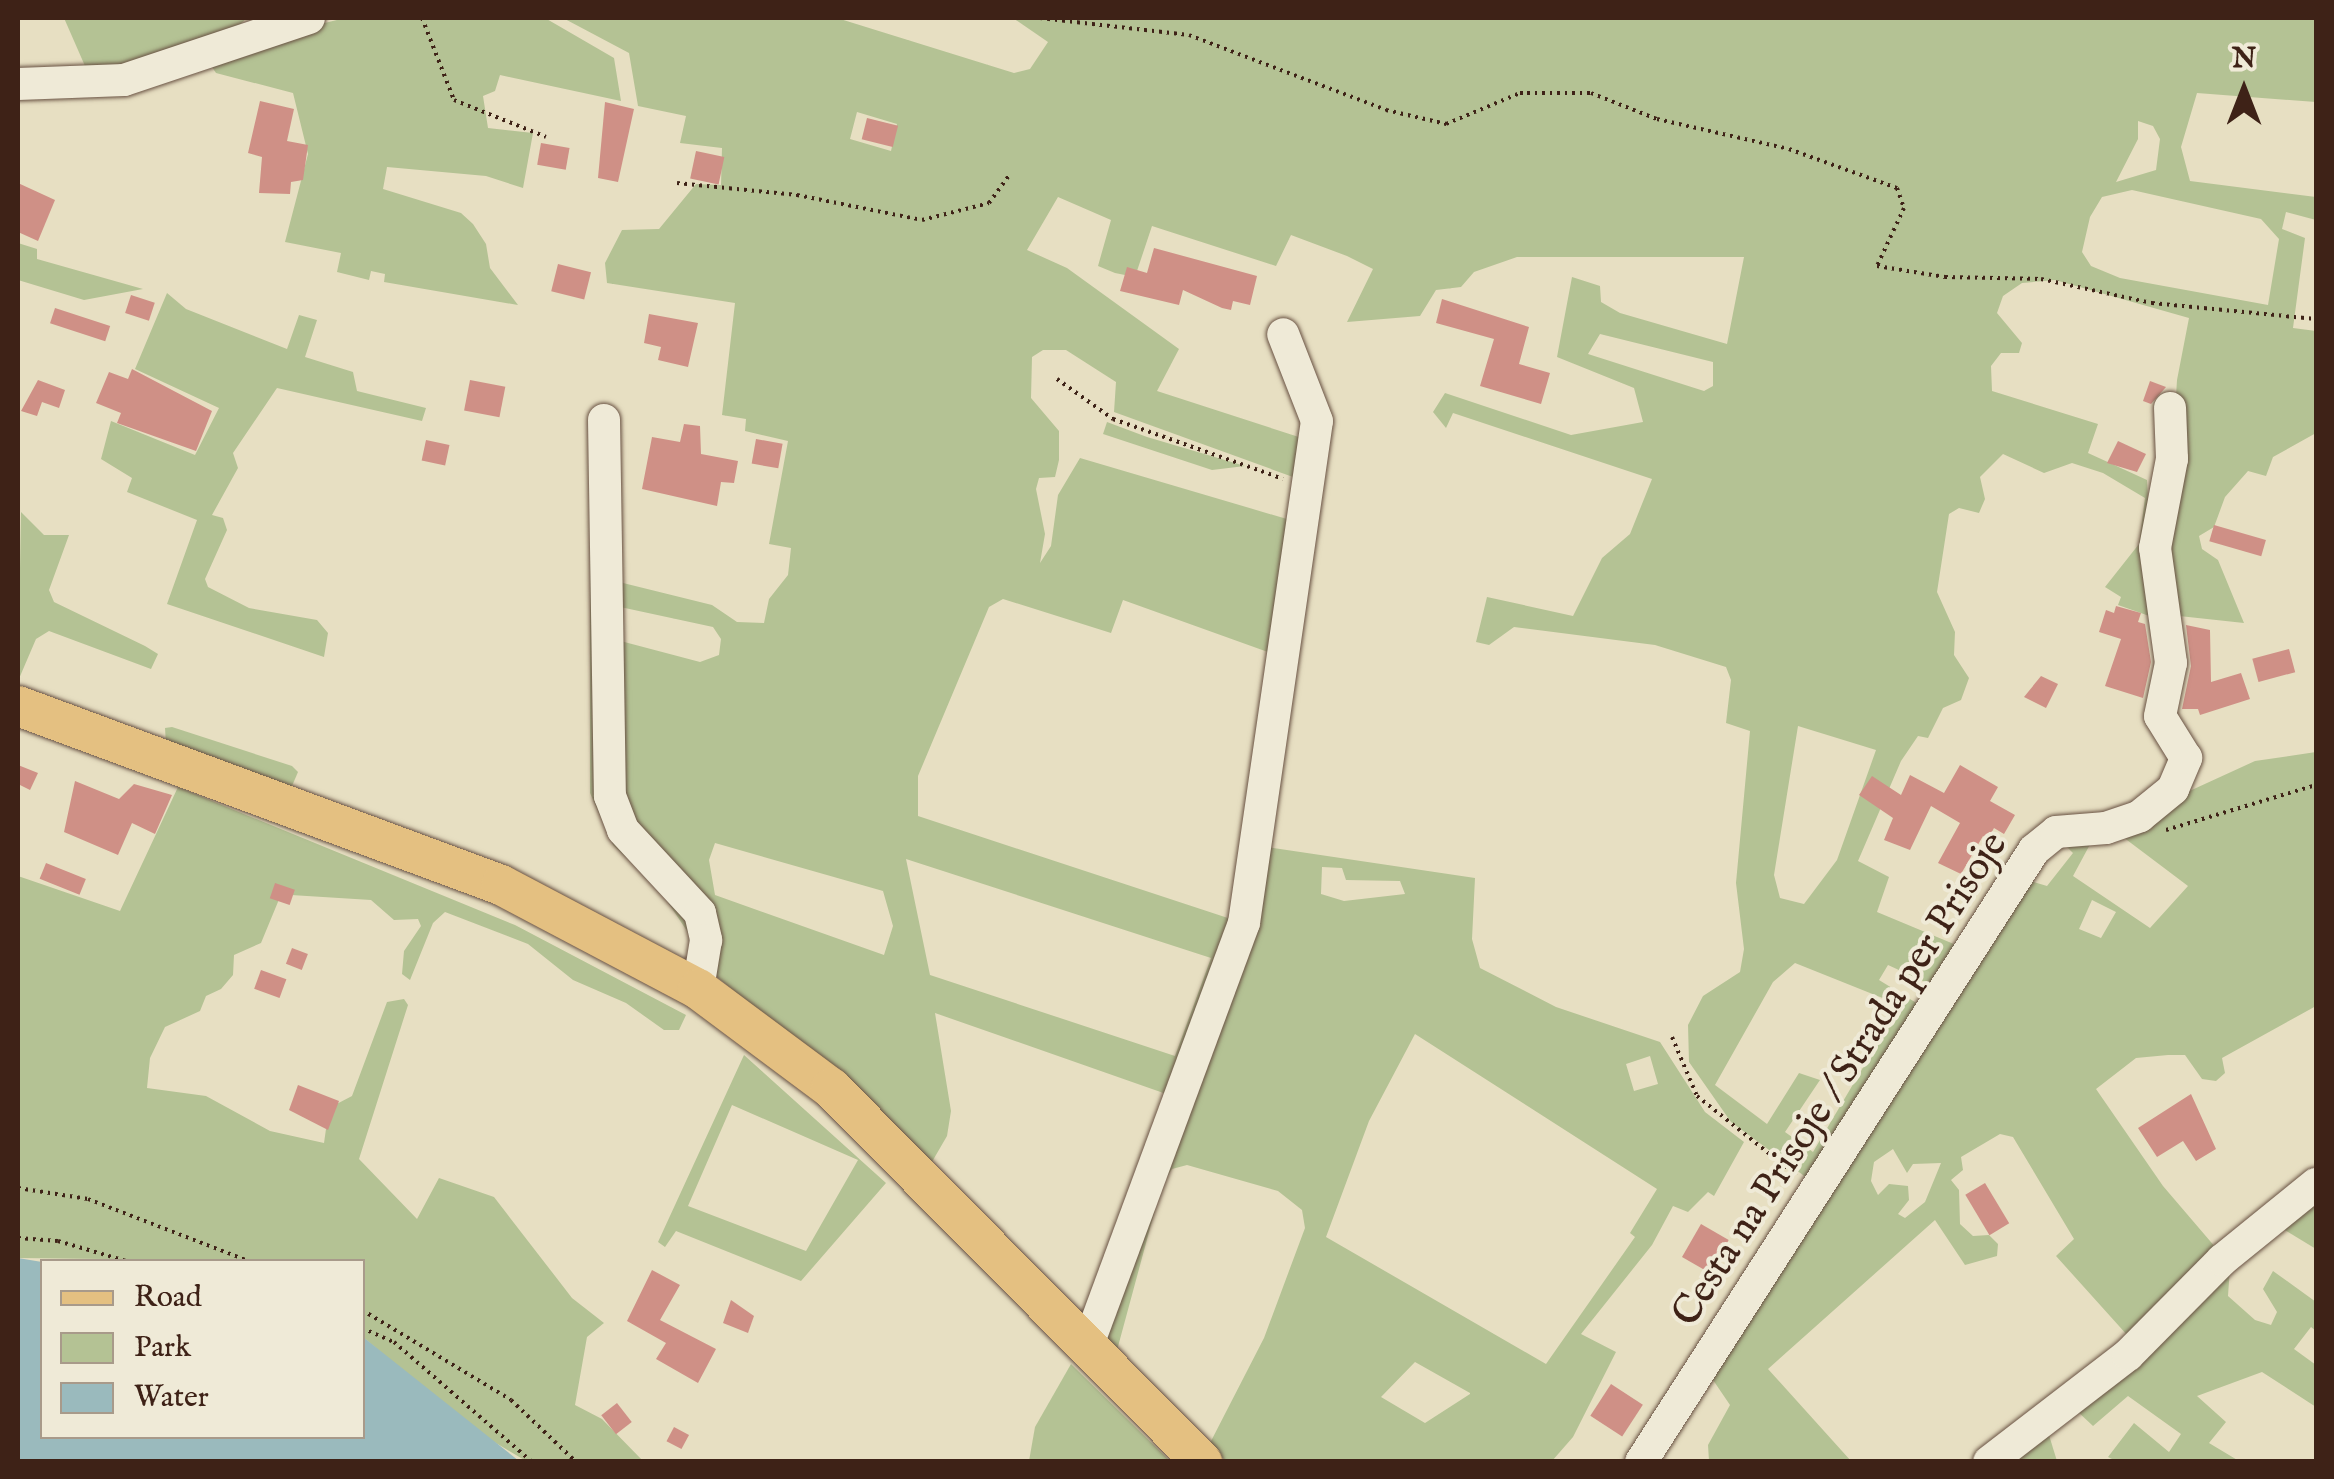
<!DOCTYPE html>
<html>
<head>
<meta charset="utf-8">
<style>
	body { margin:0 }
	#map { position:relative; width:2334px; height:1479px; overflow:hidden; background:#e7dfc2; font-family:"IM FELL English",serif }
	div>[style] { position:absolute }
	.green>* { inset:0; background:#b4c294 }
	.water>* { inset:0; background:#9ababd }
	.building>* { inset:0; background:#cf9086; transform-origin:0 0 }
	.path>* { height:4px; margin-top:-2px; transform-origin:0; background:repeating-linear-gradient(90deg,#3e2217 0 2.5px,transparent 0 7.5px) }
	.roads { filter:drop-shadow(0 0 2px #685142) drop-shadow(0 0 2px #685142) }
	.minor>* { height:32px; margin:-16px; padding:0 16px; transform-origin:16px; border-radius:16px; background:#efead7 }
	.major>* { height:40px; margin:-20px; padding:0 20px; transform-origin:20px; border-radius:20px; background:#e4c081 }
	span { translate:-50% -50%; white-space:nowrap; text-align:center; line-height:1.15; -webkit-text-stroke:8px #efead7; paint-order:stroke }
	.street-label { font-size:40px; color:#3e2217 }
	.frame { position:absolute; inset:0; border:20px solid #3e2217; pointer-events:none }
	.legend { position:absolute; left:40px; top:1259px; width:325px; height:180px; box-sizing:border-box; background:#efead7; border:2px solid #a89a8a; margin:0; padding:12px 18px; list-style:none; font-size:30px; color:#3e2217 }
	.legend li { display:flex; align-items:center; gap:20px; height:50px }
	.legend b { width:50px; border:2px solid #a89a8a }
	.north { position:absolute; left:2194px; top:40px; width:100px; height:100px; -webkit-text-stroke:8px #efead7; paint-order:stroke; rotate:0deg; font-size:28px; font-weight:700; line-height:40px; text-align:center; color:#3e2217 }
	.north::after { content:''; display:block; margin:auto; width:35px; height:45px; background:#3e2217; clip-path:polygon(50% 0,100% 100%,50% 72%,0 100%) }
</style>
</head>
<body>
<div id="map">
	<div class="green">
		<div style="clip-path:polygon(64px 18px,247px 18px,237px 27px,110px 71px,85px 66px)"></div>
		<div style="clip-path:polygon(345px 18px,545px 18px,614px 58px,621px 101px,500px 75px,495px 91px,483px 96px,488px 128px,533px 133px,523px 188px,486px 176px,387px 167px,383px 189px,461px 213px,473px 224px,486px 244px,490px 268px,518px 305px,384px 282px,385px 274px,371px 271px,369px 280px,337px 272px,341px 253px,285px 242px,308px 154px,293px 93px,216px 73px,210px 64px,272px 36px)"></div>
		<div style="clip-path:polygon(evenodd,563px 18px,837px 18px,1014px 73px,1030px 69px,1048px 42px,1013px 18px,2316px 18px,2316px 102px,2197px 93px,2181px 147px,2190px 181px,2316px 197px,2316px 220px,2286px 212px,2282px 229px,2305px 238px,2293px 328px,2316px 331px,2316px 433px,2273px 457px,2266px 476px,2248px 471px,2225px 497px,2214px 527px,2199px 536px,2202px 549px,2218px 560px,2244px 623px,2170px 615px,2164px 591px,2177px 380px,2189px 318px,2055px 280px,2022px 283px,2003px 296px,1997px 313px,2022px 343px,2019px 353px,2001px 353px,1991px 366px,1992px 391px,2098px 424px,2088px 453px,2147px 480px,2155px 618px,2118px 605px,2121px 597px,2105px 587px,2139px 544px,2145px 498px,2103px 473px,2072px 463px,2044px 473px,2003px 454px,1980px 477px,1985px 499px,1979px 513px,1959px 508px,1949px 514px,1937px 592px,1955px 632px,1954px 655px,1969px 678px,1961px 700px,1943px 708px,1928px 738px,1918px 736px,1901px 761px,1858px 861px,1889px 877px,1877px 912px,1961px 947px,1936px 987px,1888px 965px,1879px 980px,1923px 1007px,1807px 1178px,1731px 1122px,1689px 1062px,1688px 1025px,1703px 996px,1740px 972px,1744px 949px,1736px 883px,1750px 731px,1726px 723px,1731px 680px,1726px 667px,1655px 645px,1514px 627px,1489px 645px,1476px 642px,1487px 597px,1573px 616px,1602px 558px,1630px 534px,1652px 479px,1453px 413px,1446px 428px,1433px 412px,1445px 393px,1571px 435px,1643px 422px,1634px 388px,1557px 357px,1572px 277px,1600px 286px,1601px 302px,1620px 313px,1727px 344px,1744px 257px,1517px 257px,1474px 272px,1461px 287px,1436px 290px,1420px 316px,1347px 322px,1373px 269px,1347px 256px,1291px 235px,1276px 266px,1152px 226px,1135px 277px,1115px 273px,1098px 266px,1111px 220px,1058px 197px,1027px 250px,1067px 268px,1179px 349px,1157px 391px,1305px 439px,1293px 477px,1114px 412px,1116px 382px,1066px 350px,1043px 350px,1032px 357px,1031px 398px,1059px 431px,1059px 460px,1055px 477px,1039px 478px,1036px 489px,1045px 534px,1040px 563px,1051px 546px,1058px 495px,1080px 458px,1297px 522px,1276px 655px,1123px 600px,1111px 633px,1003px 599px,989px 607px,918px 776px,918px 816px,1237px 921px,1172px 1096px,935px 1013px,951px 1111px,947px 1136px,929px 1167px,815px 1059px,716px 976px,617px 790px,613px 639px,700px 662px,719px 655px,721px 639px,713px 627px,611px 605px,615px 581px,712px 605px,737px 622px,764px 623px,769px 599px,788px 575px,791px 548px,769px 544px,788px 441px,745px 431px,746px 419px,722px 415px,735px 303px,607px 283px,605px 263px,622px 230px,659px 229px,696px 184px,721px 185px,722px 148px,680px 143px,686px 116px,638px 106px,629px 53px,563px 18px,857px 112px,897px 124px,891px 151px,850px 139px,857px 112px,563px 18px,2138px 121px,2153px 126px,2160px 139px,2156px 170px,2116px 182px,2138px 139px,2138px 121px,563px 18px,2132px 190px,2261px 219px,2279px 239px,2268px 305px,2120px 278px,2091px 266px,2082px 252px,2090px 217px,2102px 197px,2132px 190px,563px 18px,1600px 334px,1713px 362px,1713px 386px,1704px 391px,1588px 354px,1600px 334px,563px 18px,1798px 726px,1876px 750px,1837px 860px,1804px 904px,1780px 898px,1774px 875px,1798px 726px,563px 18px,715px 843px,883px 891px,893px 926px,884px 955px,715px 895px,709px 860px,715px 843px,563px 18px,906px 859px,1211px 958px,1175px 1056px,930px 975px,906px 859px,563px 18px,1795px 963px,1900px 1005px,1813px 1152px,1785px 1132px,1820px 1080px,1799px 1073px,1767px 1124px,1715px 1085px,1773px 982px,1795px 963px)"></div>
		<div style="clip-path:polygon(18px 243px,37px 249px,37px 259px,143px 289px,84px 300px,18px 280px)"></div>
		<div style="clip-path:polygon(167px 293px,186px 309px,287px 349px,299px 315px,317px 320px,305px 357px,353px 372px,357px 391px,426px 408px,422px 421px,277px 388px,233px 453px,238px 468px,212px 515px,223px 518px,227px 530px,205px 579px,208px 587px,249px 608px,317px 620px,328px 633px,324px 657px,167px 604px,197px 520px,127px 492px,132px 478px,101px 459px,111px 421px,195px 455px,219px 408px,135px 369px)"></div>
		<div style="clip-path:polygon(1107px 422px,1147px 437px,1245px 466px,1212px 470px,1103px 434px)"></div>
		<div style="clip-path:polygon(21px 512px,44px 535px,69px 535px,49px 590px,54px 602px,145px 646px,158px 654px,151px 669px,49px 631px,36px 639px,18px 681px)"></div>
		<div style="clip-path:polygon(590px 547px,603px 778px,690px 913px,693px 940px,659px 889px,613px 845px,590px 793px)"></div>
		<div style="clip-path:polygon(172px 727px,292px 766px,298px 772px,289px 793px,166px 745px,165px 728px)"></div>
		<div style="clip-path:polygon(evenodd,2316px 752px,2316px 1006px,2222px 1058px,2225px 1073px,2216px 1081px,2202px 1079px,2185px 1055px,2168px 1055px,2136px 1058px,2096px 1089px,2163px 1186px,2216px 1248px,2128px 1336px,2056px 1256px,2074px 1239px,2013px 1137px,2000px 1134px,1961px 1157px,1963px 1170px,1951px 1180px,1959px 1190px,1960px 1224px,1973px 1236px,1989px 1235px,1998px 1244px,1997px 1256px,1965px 1265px,1935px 1220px,1768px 1369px,1851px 1461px,1709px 1461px,1708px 1445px,1730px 1405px,1711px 1377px,2020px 878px,2047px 886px,2073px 853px,2061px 841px,2094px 837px,2073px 876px,2150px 928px,2188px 886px,2119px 834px,2183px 794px,2255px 761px,2316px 752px,2092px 900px,2116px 912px,2101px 938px,2079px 929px,2092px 900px,2316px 752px,1893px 1149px,1907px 1173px,1913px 1164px,1941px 1163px,1925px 1202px,1905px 1218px,1898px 1214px,1909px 1200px,1908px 1186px,1889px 1184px,1878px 1195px,1871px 1181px,1874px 1162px,1893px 1149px)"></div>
		<div style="clip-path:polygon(178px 787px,515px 925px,686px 1015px,679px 1030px,664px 1030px,626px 1003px,573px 980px,528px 944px,445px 912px,433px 923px,410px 980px,402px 974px,404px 951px,421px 926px,418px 919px,394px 920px,371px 900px,291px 895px,280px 897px,261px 943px,234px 955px,233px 975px,221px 989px,206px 996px,200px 1011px,165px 1027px,150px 1058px,147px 1088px,206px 1096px,270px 1131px,324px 1143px,329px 1108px,352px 1096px,387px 1002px,404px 999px,408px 1005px,359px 1159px,417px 1219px,439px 1178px,494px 1197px,572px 1298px,604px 1323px,587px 1337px,575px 1405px,602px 1419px,643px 1461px,526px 1461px,471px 1428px,363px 1337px,362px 1262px,18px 1258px,18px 876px,120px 911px)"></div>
		<div style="clip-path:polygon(evenodd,1267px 847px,1475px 878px,1472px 939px,1480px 968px,1556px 1007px,1660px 1042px,1705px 1112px,1744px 1142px,1714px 1196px,1708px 1192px,1688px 1212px,1673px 1206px,1652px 1245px,1581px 1334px,1616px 1352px,1573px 1437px,1552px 1461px,1226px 1461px,1209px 1445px,1264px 1338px,1305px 1228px,1302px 1210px,1278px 1191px,1187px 1165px,1172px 1169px,1162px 1184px,1116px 1354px,1099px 1338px,1267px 847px,1322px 867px,1342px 868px,1346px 880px,1400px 881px,1405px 894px,1344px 901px,1321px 894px,1322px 867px,1267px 847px,1415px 1034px,1657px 1189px,1630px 1233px,1635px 1237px,1546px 1364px,1326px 1237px,1369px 1121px,1415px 1034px,1267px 847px,1650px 1056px,1658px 1084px,1634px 1091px,1626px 1064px,1650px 1056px,1267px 847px,1415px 1362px,1470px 1393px,1470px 1394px,1425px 1423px,1381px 1397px,1415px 1362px)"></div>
		<div style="clip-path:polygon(evenodd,744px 1055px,886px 1183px,801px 1281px,676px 1231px,665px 1247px,658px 1242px,744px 1055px,732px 1105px,858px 1160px,806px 1251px,688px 1206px,732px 1105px)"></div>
		<div style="clip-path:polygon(2316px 1195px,2316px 1249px,2278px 1226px)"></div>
		<div style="clip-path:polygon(2230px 1267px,2228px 1296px,2255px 1320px,2271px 1325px,2277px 1312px,2263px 1289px,2273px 1271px,2316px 1302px,2316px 1331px,2311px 1327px,2294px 1349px,2316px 1365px,2316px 1407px,2262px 1372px,2197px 1396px,2226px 1422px,2209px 1443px,2239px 1461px,2116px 1461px,2108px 1457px,2134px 1423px,2169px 1452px,2181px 1434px,2128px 1396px,2093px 1426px,2076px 1410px)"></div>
		<div style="clip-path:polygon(1071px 1364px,1170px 1461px,1029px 1461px,1035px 1427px)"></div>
		<div style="clip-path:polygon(2048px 1432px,2057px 1461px,2010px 1462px)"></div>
	</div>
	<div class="water">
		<div style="clip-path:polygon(18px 1258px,42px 1262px,42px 1436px,362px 1436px,363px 1337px,519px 1461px,18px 1461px)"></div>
	</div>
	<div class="building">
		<div style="clip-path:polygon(260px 101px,294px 109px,287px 141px,308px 145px,303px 180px,291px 182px,290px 194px,259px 193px,262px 157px,248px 153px)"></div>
		<div style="clip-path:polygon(605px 102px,634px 109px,618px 182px,598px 178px)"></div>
		<div style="left:867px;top:118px;width:32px;height:22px;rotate:14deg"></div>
		<div style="left:541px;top:143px;width:29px;height:22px;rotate:10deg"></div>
		<div style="left:696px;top:151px;width:29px;height:28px;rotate:12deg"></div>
		<div style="clip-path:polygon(18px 183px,55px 200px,38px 241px,18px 232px)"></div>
		<div style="clip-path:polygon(1154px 248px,1257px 276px,1250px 305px,1233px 301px,1231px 310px,1222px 308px,1183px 290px,1179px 305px,1120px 291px,1127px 267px,1147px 273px)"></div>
		<div style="left:558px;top:264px;width:34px;height:28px;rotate:14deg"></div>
		<div style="left:131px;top:295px;width:25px;height:19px;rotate:18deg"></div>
		<div style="clip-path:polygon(1442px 299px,1529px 327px,1519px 364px,1550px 373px,1541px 404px,1480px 386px,1494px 339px,1436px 323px)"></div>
		<div style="left:55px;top:308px;width:58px;height:16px;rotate:18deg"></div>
		<div style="clip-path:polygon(649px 314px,698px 323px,688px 367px,658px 360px,661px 347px,644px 343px)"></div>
		<div style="clip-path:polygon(132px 369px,212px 411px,196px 451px,117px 423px,121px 413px,96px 403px,109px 372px,128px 379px)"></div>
		<div style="clip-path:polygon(38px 380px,65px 390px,59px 408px,42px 402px,37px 416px,21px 411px)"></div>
		<div style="left:470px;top:380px;width:36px;height:31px;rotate:11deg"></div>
		<div style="clip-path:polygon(2150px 381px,2166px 387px,2151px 404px,2143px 401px)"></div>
		<div style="clip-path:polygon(684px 424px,700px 426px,701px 454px,738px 461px,734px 483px,721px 482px,717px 506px,642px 489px,652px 437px,680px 442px)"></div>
		<div style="left:756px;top:439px;width:27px;height:25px;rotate:10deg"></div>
		<div style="left:426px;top:440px;width:24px;height:21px;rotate:12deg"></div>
		<div style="clip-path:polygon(2118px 441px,2146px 454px,2137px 472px,2107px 463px)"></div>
		<div style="left:2214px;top:525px;width:54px;height:17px;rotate:16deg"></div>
		<div style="clip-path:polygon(2116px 606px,2141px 613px,2138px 622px,2145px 624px,2151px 662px,2143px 698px,2105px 686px,2121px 639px,2099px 632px,2106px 610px,2114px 613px)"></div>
		<div style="clip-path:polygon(2186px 625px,2210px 630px,2211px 682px,2241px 673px,2250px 699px,2200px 715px,2198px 709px,2182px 709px,2191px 666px)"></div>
		<div style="left:2289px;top:649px;width:24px;height:38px;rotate:75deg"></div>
		<div style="clip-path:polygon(2041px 676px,2058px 684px,2046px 708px,2024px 697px)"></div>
		<div style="clip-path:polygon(18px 765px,38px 773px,30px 790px,18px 784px)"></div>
		<div style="clip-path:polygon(1960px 765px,1998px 787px,1990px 801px,2015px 815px,2004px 834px,1994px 828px,1988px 839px,1983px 836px,1961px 874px,1938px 863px,1960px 823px,1931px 806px,1910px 850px,1884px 840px,1893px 818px,1859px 795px,1872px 776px,1901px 795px,1910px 775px,1944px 793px)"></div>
		<div style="clip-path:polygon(75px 781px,119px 799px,134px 784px,172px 795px,155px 834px,132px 823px,118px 855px,64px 832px)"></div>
		<div style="left:46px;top:863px;width:43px;height:17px;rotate:22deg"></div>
		<div style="left:275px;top:883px;width:21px;height:16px;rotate:19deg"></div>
		<div style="left:292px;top:948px;width:17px;height:17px;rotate:21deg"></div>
		<div style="left:261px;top:970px;width:27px;height:20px;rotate:20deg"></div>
		<div style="clip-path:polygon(298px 1085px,339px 1101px,328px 1130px,289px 1110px)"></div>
		<div style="clip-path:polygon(2191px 1094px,2216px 1149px,2196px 1161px,2183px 1141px,2157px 1157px,2138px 1128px)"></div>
		<div style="left:1985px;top:1183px;width:47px;height:23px;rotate:59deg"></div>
		<div style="left:1701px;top:1224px;width:32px;height:38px;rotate:30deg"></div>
		<div style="clip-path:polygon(652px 1270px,680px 1285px,660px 1320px,716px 1349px,698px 1383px,656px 1359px,666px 1343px,627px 1321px)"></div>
		<div style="clip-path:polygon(731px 1300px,754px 1316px,748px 1333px,723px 1323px)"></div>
		<div style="left:1611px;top:1384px;width:38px;height:38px;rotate:33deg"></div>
		<div style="left:617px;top:1403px;width:24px;height:20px;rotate:52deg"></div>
		<div style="left:674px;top:1427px;width:17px;height:16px;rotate:28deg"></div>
	</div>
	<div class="path">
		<div style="left:422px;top:18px;width:88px;rotate:68.7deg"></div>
		<div style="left:454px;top:100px;width:99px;rotate:21.9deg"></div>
		<div style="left:1040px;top:18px;width:150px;rotate:6.5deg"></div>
		<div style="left:1189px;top:35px;width:211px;rotate:20.8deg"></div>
		<div style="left:1386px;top:110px;width:62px;rotate:13.1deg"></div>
		<div style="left:1446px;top:124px;width:80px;rotate:-22.7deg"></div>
		<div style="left:1520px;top:93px;width:71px"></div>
		<div style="left:1591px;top:93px;width:71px;rotate:21.5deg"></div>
		<div style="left:1657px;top:119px;width:135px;rotate:12.8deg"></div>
		<div style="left:1789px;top:149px;width:115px;rotate:19.9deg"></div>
		<div style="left:1897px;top:188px;width:21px;rotate:71deg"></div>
		<div style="left:1904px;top:208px;width:64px;rotate:115deg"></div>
		<div style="left:1877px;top:266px;width:69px;rotate:9.2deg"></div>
		<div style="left:1945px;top:277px;width:96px;rotate:1.2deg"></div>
		<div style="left:2041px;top:279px;width:114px;rotate:12.2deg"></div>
		<div style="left:2152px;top:303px;width:165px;rotate:5.6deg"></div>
		<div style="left:677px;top:183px;width:121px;rotate:5.7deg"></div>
		<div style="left:797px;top:195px;width:127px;rotate:11.3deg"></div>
		<div style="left:922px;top:220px;width:69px;rotate:-14.2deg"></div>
		<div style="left:989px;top:203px;width:36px;rotate:-54deg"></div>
		<div style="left:1057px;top:379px;width:69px;rotate:35.5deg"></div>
		<div style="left:1113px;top:419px;width:180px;rotate:19.4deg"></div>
		<div style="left:2166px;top:830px;width:157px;rotate:-16.7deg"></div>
		<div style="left:1672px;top:1037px;width:64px;rotate:67deg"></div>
		<div style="left:1697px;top:1096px;width:127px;rotate:38.6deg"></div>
		<div style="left:18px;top:1188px;width:71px;rotate:8.9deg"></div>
		<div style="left:88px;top:1199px;width:175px;rotate:21.1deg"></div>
		<div style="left:18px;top:1238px;width:40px;rotate:4.3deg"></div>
		<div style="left:58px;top:1241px;width:75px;rotate:16.3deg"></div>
		<div style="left:362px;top:1310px;width:174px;rotate:31.1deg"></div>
		<div style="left:511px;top:1400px;width:90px;rotate:43.6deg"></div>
		<div style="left:362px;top:1328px;width:35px;rotate:24deg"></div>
		<div style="left:394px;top:1342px;width:183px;rotate:41deg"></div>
	</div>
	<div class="roads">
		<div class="minor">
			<div style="left:18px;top:84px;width:106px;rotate:-2.2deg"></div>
			<div style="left:124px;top:80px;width:195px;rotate:-18.5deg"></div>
			<div style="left:604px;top:420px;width:376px;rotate:89.1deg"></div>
			<div style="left:610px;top:796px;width:36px;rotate:69deg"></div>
			<div style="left:623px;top:830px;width:113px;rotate:47.1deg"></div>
			<div style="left:700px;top:913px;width:28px;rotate:77deg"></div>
			<div style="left:706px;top:940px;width:50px;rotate:99.3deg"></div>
			<div style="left:1086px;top:1350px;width:455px;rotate:-69.7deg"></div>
			<div style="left:1244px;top:923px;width:507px;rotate:-81.73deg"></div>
			<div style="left:1317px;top:421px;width:93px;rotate:-111.3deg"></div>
			<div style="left:1641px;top:1462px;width:727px;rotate:-57.29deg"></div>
			<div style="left:2034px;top:850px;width:28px;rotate:-39deg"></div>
			<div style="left:2056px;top:832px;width:50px;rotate:-4.6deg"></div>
			<div style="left:2106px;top:828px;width:36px;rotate:-19deg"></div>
			<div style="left:2140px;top:816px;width:43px;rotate:-39.3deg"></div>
			<div style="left:2173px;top:789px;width:34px;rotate:-67deg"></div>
			<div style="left:2186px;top:758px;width:49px;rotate:-121.8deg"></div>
			<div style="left:2160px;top:716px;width:54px;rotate:-78.3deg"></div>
			<div style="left:2171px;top:663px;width:116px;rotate:-97.9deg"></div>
			<div style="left:2155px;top:548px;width:91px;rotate:-79.2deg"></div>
			<div style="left:2172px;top:459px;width:51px;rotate:-92.2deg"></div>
			<div style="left:1989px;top:1462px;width:175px;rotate:-37.6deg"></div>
			<div style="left:2128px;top:1355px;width:134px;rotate:-45.3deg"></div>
			<div style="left:2222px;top:1260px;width:121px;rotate:-39deg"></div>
		</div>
		<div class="major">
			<div style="left:18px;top:706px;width:515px;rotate:20.33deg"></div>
			<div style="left:501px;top:885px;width:223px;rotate:27.8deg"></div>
			<div style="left:698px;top:989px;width:166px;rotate:36.7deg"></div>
			<div style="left:831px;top:1088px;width:527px;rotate:45.23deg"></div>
		</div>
	</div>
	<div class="street-label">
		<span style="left:1841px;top:1080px;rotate:-57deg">Cesta na Prisoje / Strada per Prisoje</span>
	</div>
	<div class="frame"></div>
	<ul class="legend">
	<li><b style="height:12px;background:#e4c081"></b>Road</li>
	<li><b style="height:28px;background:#b4c294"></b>Park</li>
	<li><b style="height:28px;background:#9ababd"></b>Water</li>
	</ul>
	<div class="north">N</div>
</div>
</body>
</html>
